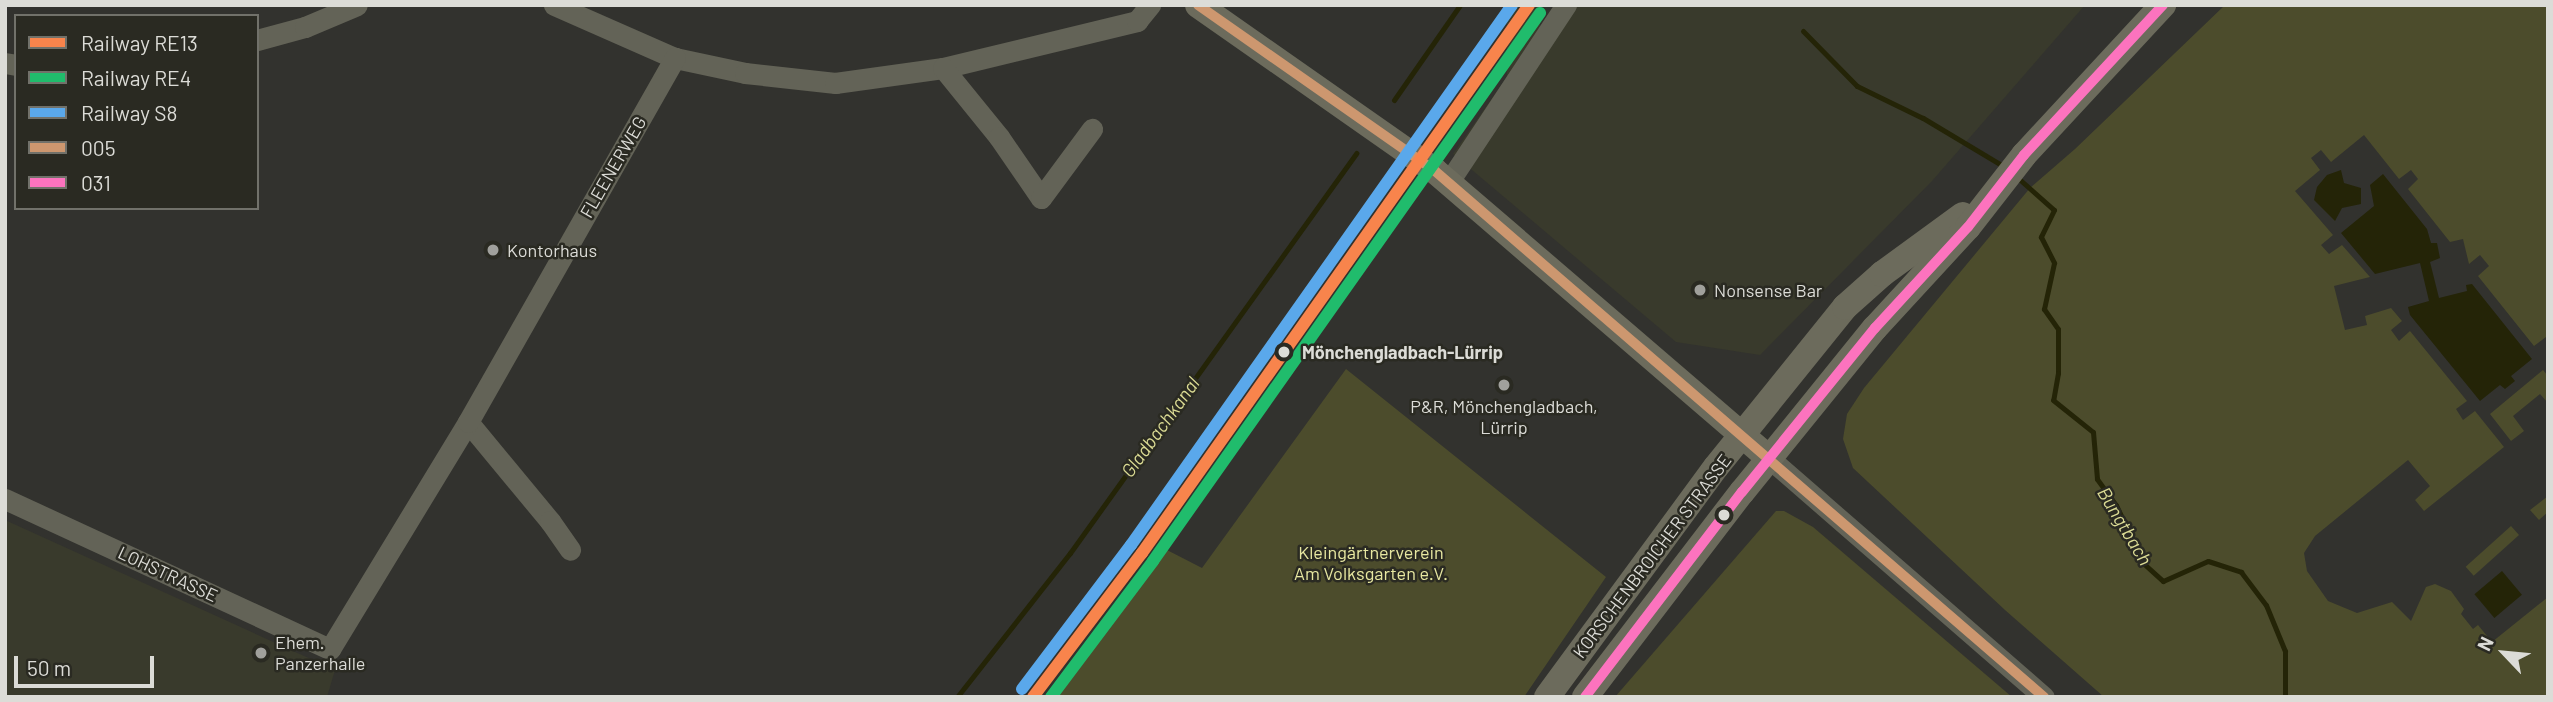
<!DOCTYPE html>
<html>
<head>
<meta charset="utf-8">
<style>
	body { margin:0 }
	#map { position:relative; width:2553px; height:702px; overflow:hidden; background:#32322e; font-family:Barlow,sans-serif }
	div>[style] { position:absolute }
	.built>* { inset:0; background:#393a2c; transform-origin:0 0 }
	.green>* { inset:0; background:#4c4c2c; transform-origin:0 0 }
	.water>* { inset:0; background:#242407; transform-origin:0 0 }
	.stream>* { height:5px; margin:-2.5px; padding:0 2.5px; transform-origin:2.5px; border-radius:2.5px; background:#242407 }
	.minor>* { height:21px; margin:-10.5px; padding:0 10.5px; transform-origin:10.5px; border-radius:10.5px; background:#636357 }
	.major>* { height:26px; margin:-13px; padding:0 13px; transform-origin:13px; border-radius:13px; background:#6c6b5c }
	.bus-1>* { height:10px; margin:-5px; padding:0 5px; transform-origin:5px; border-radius:5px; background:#cd976f }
	.bus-2>* { height:10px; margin:-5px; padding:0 5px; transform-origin:5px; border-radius:5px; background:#fc73be }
	.rail-1>* { height:12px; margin:-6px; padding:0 6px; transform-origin:6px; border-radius:6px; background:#f8844c }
	.rail-2>* { height:12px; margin:-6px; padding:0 6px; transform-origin:6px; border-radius:6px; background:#20bc6c }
	.rail-3>* { height:12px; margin:-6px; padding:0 6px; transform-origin:6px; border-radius:6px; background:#5aa8eb }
	.dots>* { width:19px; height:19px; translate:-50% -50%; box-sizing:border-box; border:4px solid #2a2a22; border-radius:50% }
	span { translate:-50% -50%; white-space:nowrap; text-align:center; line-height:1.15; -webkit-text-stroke:5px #2a2a22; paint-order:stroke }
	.street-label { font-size:18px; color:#dcdcd7 }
	.poi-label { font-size:18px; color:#dcdcd7 }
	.left { translate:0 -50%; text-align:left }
	.stop-label { font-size:18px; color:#dcdcd7; font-weight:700 }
	.park-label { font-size:18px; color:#e8e8a1 }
	.water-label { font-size:19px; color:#dbdb94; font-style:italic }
	.frame { position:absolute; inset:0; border:7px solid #dcdcd7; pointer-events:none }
	.legend { position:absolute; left:14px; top:14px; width:245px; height:196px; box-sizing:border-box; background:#2a2a22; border:2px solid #71716a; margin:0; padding:9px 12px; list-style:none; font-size:21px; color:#dcdcd7 }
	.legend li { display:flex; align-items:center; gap:14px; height:35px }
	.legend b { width:35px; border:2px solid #71716a }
	.north { position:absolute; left:2469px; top:618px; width:70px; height:70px; -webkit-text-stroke:5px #2a2a22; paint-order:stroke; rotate:296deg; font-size:19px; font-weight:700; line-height:28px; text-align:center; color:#dcdcd7 }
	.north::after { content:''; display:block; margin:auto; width:24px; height:32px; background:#dcdcd7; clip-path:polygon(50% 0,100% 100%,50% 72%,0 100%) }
	.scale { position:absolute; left:14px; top:656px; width:140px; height:32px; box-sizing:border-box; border:4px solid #dcdcd7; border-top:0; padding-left:9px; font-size:21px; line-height:24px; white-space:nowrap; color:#dcdcd7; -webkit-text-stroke:5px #2a2a22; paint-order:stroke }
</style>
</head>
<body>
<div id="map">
	<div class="built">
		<div style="left:1507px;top:5px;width:33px;height:155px"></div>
		<div style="clip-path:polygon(1557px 5px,2085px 5px,1932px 181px,1760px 355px,1676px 342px,1453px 154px)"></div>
		<div style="clip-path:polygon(5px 520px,335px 670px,327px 697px,5px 697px)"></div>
	</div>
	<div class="green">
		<div style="clip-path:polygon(2225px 5px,2548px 5px,2548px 339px,2546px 337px,2534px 346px,2478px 276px,2489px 266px,2480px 255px,2469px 264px,2463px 239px,2450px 242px,2408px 189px,2418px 179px,2411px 170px,2399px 179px,2364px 135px,2331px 162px,2321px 150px,2311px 158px,2320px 170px,2295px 191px,2333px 235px,2321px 245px,2329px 254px,2342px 245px,2370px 277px,2334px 286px,2345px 330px,2367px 325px,2365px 316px,2391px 308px,2402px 321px,2391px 330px,2399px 341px,2410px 331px,2467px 401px,2456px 409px,2463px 420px,2475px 411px,2504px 447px,2424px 511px,2415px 500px,2430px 486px,2408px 460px,2315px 536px,2304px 553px,2307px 571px,2328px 601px,2357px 613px,2392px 602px,2411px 621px,2426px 587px,2435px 584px,2451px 591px,2464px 609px,2461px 614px,2473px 629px,2478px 625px,2492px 642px,2548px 597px,2548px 697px,2104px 697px,2005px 610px,1853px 468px,1843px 439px,1847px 414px,1864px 388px,2030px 188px,2075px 149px)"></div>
		<div style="clip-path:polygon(1346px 369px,1606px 577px,1524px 697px,1056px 697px,1165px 549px,1202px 568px)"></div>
		<div style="clip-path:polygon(2543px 370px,2548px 376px,2548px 403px,2540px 394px,2513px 416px,2524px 431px,2511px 441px,2490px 414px)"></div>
		<div style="clip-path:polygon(2548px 496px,2548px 512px,2539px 520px,2530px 510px)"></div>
		<div style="clip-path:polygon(1776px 511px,1784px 511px,1813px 527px,2012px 697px,1615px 697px)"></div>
		<div style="left:2511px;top:526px;width:12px;height:61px;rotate:48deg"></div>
	</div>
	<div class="water">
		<div style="clip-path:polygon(2341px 170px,2344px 183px,2361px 188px,2361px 204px,2342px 208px,2335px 221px,2314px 200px,2317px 187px,2327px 175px)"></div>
		<div style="clip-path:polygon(2383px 174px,2427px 229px,2431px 243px,2437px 243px,2440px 258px,2430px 262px,2439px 298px,2467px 291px,2466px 285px,2472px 284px,2532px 359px,2511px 376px,2515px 381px,2505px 389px,2500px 385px,2480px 401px,2410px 315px,2408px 307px,2429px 301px,2420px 263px,2375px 274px,2341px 233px,2374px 206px,2370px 185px)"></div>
		<div style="left:2502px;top:571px;width:31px;height:36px;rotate:50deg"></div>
	</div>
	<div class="stream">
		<div style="left:1803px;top:31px;width:77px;rotate:45.5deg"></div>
		<div style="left:1857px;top:86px;width:73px;rotate:25.9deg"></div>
		<div style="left:1923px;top:118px;width:96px;rotate:30.9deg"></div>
		<div style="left:1394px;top:100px;width:116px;rotate:-55.2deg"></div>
		<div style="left:2018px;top:178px;width:48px;rotate:41.6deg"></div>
		<div style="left:2054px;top:210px;width:30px;rotate:116deg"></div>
		<div style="left:2041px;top:237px;width:29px;rotate:63deg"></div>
		<div style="left:2054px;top:263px;width:47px;rotate:102.3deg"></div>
		<div style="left:2044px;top:309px;width:24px;rotate:55deg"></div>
		<div style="left:2058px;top:329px;width:44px;rotate:90deg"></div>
		<div style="left:2058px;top:373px;width:27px;rotate:100deg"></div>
		<div style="left:2053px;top:400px;width:51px;rotate:38.7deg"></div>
		<div style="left:2093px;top:432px;width:47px;rotate:85.1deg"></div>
		<div style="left:2097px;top:479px;width:32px;rotate:54deg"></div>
		<div style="left:2116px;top:505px;width:64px;rotate:65deg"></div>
		<div style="left:2143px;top:563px;width:27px;rotate:42deg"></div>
		<div style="left:2163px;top:581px;width:49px;rotate:-24deg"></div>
		<div style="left:2208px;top:561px;width:35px;rotate:18deg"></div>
		<div style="left:2241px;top:572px;width:41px;rotate:52.9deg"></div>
		<div style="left:2266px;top:605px;width:50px;rotate:67.6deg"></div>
		<div style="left:2285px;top:651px;width:46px;rotate:90deg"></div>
		<div style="left:957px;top:697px;width:183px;rotate:-51.9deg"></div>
		<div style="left:1070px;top:553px;width:492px;rotate:-54.4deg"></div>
	</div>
	<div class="minor">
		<div style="left:554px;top:5px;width:132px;rotate:23.7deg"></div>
		<div style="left:675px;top:58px;width:72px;rotate:12.1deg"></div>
		<div style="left:745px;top:73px;width:91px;rotate:6.3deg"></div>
		<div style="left:835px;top:83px;width:109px;rotate:-7.9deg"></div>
		<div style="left:943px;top:68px;width:200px;rotate:-13.6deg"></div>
		<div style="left:1137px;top:21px;width:21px;rotate:-51deg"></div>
		<div style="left:257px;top:40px;width:50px;rotate:-15.2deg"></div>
		<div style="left:305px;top:27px;width:56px;rotate:-22.9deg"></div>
		<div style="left:5px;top:63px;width:11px;rotate:10deg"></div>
		<div style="left:943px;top:68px;width:89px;rotate:50.9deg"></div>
		<div style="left:999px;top:137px;width:74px;rotate:55.5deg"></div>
		<div style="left:1041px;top:198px;width:86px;rotate:-53.5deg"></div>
		<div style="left:1448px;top:183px;width:214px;rotate:-56.5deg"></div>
		<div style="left:468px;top:422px;width:129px;rotate:50.4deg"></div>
		<div style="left:550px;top:521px;width:35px;rotate:55deg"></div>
		<div style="left:1769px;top:458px;width:364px;rotate:41deg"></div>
		<div style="left:5px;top:499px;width:358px;rotate:24.8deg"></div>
		<div style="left:330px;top:649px;width:266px;rotate:-58.7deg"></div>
		<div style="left:468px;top:422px;width:419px;rotate:-60.4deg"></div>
	</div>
	<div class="major">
		<div style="left:1198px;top:5px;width:289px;rotate:35deg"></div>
		<div style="left:1435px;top:171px;width:440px;rotate:40.7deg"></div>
		<div style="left:1547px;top:697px;width:285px;rotate:-53.7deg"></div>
		<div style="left:1716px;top:467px;width:206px;rotate:-51.1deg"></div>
		<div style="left:1845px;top:307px;width:50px;rotate:-41.7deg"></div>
		<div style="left:1882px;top:274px;width:100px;rotate:-36.1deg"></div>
		<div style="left:1585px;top:697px;width:258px;rotate:-52.6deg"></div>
		<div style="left:1742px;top:492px;width:211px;rotate:-51deg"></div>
		<div style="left:1875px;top:328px;width:137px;rotate:-47.4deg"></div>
		<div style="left:1968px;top:227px;width:91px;rotate:-52.1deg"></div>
		<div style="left:2024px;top:155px;width:205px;rotate:-47.2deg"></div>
	</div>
	<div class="bus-1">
		<div style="left:1198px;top:5px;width:289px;rotate:35deg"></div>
		<div style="left:1435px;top:171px;width:805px;rotate:40.82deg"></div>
	</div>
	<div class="bus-2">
		<div style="left:1585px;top:697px;width:258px;rotate:-52.6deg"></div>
		<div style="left:1742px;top:492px;width:211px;rotate:-51deg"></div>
		<div style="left:1875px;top:328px;width:137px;rotate:-47.4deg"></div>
		<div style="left:1968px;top:227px;width:91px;rotate:-52.1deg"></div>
		<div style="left:2024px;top:155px;width:205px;rotate:-47.2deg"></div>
	</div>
	<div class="rail-1">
		<div style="left:1033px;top:697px;width:181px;rotate:-52.9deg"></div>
		<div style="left:1142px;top:553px;width:671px;rotate:-54.77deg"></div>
	</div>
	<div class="rail-2">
		<div style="left:1051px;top:697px;width:170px;rotate:-53.1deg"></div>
		<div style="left:1153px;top:561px;width:671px;rotate:-54.77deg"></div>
	</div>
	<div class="rail-3">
		<div style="left:1022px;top:689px;width:181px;rotate:-52.9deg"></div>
		<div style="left:1131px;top:545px;width:661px;rotate:-54.79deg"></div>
	</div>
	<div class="dots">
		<div style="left:493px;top:250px;background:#a0a09c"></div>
		<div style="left:1700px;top:290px;background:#a0a09c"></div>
		<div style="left:1284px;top:352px;background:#dcdcd7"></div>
		<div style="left:1504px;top:385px;background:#a0a09c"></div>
		<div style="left:1724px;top:515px;background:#dcdcd7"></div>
		<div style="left:261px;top:653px;background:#a0a09c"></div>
	</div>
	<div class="street-label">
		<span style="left:613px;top:167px;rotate:-60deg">FLEENERWEG</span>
		<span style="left:1652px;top:556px;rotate:-53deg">KORSCHENBROICHER STRASSE</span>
		<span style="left:168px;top:574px;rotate:25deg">LOHSTRASSE</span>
	</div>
	<div class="poi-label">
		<span class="left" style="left:507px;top:250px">Kontorhaus</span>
		<span class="left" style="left:1714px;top:290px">Nonsense Bar</span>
		<span style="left:1504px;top:417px">P&amp;R, Mönchengladbach,<br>Lürrip</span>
		<span class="left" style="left:275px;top:653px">Ehem.<br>Panzerhalle</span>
	</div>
	<div class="stop-label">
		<span class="left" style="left:1302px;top:352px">Mönchengladbach-Lürrip</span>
	</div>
	<div class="park-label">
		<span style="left:1371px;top:563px">Kleingärtnerverein<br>Am Volksgarten e.V.</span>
	</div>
	<div class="water-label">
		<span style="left:1160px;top:427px;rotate:-54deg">Gladbachkanal</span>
		<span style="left:2125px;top:526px;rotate:59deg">Bungtbach</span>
	</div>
	<div class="frame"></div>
	<ul class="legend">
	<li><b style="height:9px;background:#f8844c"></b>Railway RE13</li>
	<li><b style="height:9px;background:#20bc6c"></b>Railway RE4</li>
	<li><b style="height:9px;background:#5aa8eb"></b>Railway S8</li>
	<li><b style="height:9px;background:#cd976f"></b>005</li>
	<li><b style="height:9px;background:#fc73be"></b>031</li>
	</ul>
	<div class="north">N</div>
	<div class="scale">50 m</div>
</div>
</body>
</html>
